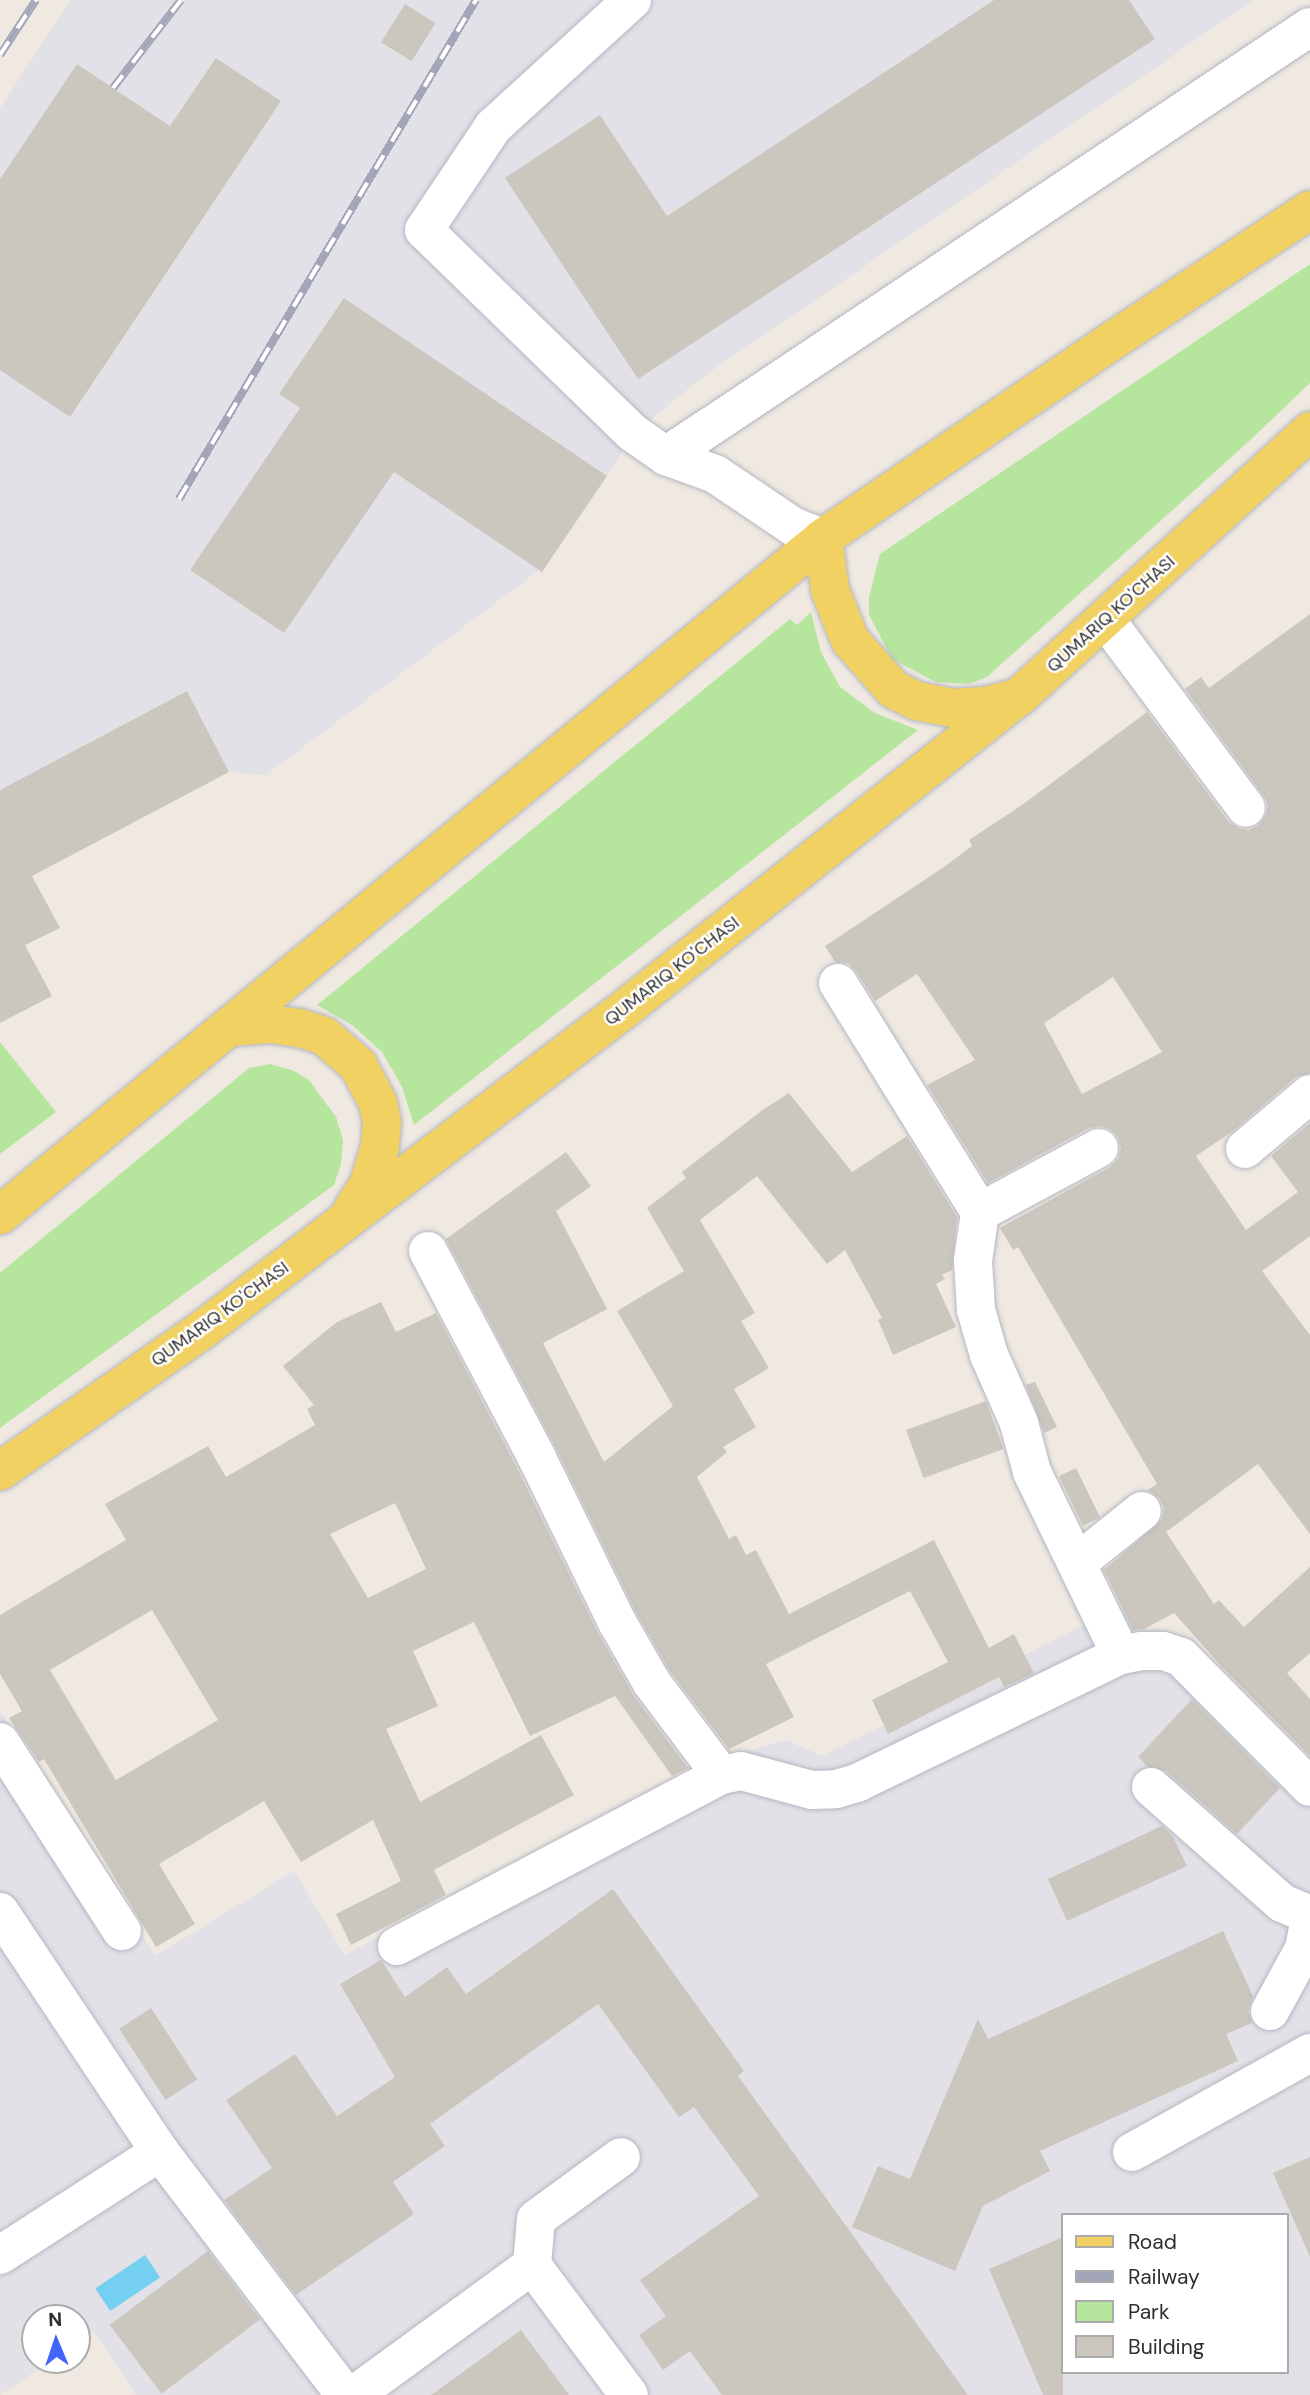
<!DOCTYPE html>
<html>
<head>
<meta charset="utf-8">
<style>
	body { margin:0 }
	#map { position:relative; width:1310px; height:2395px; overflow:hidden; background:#efe9e1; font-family:"DM Sans",sans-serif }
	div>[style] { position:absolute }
	.industrial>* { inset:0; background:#e3e1e8 }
	.green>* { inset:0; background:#b6e59e }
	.water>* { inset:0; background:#75cff0; transform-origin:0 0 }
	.building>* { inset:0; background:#cbc7bf; transform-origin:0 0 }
	.roads { filter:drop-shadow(0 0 2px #b4b7c1) drop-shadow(0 0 2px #b4b7c1) }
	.minor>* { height:38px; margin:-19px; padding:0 19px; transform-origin:19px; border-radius:19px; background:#fff }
	.major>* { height:38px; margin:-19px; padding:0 19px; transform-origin:19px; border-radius:19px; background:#f2d163 }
	.rail>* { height:8px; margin-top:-4px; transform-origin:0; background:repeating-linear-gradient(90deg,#fff 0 16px,#a3a6b8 0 32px); box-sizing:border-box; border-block:2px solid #a3a6b8 }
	span { translate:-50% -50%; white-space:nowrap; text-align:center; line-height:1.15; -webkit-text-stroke:5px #fff; paint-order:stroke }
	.street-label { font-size:18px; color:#2e2e2e }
	.legend { position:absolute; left:1061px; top:2213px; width:228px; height:161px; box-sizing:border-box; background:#fff; border:2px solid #ababab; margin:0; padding:9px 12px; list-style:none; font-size:21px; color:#2e2e2e }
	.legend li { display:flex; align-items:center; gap:14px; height:35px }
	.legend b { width:35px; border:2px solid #ababab }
	.north { position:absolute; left:21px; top:2304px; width:70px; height:70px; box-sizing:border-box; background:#fff; border:2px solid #ababab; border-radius:50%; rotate:358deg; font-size:19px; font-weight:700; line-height:28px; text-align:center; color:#2e2e2e }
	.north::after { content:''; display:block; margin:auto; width:24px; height:32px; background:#4264fb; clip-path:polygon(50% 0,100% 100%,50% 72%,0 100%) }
</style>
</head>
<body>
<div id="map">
	<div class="industrial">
		<div style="clip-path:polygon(71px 0,1254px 0,707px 374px,633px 433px,607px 476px,539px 570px,266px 775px,229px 772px,187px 691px,0 790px,0 108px)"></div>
		<div style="clip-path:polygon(evenodd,1120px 1607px,1310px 1779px,1310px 2395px,136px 2395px,94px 2332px,77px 2343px,77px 2318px,35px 2318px,35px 2360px,52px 2360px,0 2395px,0 1711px,155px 1956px,294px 1871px,345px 1955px,708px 1763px,786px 1740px,822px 1756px,1120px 1607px,1063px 2215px,1287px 2215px,1287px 2372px,1063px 2372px,1063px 2215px)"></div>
	</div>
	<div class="green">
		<div style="clip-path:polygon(1310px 264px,1310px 383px,1246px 444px,987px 677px,969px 684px,936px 682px,892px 659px,869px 615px,869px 597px,880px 554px)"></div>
		<div style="clip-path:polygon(811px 612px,821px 652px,840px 687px,875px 713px,918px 730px,414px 1125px,402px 1087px,382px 1052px,352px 1025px,317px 1005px,790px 619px,797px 625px)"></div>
		<div style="clip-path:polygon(0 1042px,56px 1112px,0 1154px)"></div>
		<div style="clip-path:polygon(270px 1064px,292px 1070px,309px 1080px,336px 1117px,343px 1140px,341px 1164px,334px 1185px,0 1428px,0 1273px,249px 1068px)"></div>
	</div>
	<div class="water">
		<div style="left:145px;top:2255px;width:27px;height:60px;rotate:56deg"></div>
	</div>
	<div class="building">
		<div style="clip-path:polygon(994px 0,1129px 0,1155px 39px,638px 379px,505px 178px,600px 115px,667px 216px)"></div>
		<div style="left:405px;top:4px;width:36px;height:45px;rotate:32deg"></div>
		<div style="clip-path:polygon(216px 58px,281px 101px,70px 417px,0 370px,0 179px,77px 64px,170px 126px)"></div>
		<div style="clip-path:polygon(344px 298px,607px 476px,542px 572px,394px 472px,284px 633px,190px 570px,300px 408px,279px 394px)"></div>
		<div style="clip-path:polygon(evenodd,1310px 614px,1310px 1073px,1296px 1077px,1233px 1131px,1196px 1156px,1246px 1230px,1298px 1192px,1271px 1156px,1310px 1123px,1310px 1236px,1262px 1271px,1310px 1335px,1310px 1534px,1258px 1464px,1166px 1532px,1214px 1604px,1219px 1600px,1244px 1627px,1310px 1567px,1310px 1653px,1287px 1673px,1310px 1699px,1310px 1756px,1222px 1667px,1174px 1613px,1144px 1629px,1133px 1630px,1104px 1570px,1162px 1520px,1164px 1508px,1159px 1498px,1148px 1490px,1157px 1484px,1018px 1247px,1013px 1250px,1000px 1228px,1110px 1167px,1118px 1159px,1121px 1149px,1118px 1137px,1110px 1129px,1100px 1126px,1089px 1128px,988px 1183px,927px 1085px,975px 1060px,917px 974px,875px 1001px,856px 971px,848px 963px,835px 962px,825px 946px,944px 867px,972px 846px,969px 840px,1022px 805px,1147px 712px,1228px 821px,1238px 828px,1249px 830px,1258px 826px,1266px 816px,1268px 805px,1264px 796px,1185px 689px,1201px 677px,1209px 688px,1310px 614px,1113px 977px,1162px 1052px,1082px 1094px,1044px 1023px,1113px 977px)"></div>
		<div style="clip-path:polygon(187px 691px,229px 772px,32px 876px,60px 928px,25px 945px,52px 996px,0 1023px,0 790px)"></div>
		<div style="clip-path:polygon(789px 1093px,852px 1172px,907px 1136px,957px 1217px,952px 1270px,942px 1275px,945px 1279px,936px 1284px,956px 1327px,893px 1355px,878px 1320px,882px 1318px,845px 1250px,827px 1264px,757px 1176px,700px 1220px,755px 1313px,741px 1321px,769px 1368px,734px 1389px,756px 1427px,723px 1447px,727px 1452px,697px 1477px,729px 1539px,736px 1535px,746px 1555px,756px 1550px,789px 1614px,934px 1540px,989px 1648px,1014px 1634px,1034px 1673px,1004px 1687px,999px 1677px,888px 1734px,872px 1700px,948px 1662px,910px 1591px,766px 1664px,794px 1717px,729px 1749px,670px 1671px,636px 1612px,555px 1446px,446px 1239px,566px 1152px,591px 1186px,556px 1211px,607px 1309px,543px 1343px,604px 1462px,673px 1406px,617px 1311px,684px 1271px,647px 1208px,686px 1178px,682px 1172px,764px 1109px)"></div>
		<div style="clip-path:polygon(evenodd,381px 1302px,396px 1332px,436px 1313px,516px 1466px,598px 1633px,634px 1696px,688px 1768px,672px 1776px,615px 1696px,530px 1736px,474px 1622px,413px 1651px,438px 1706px,386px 1729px,420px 1802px,541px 1735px,574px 1795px,434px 1870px,446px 1895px,351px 1945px,336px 1914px,401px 1881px,373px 1820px,301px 1862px,264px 1801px,159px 1864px,195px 1924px,156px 1947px,44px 1759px,39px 1762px,9px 1718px,22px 1711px,0 1674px,0 1615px,126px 1540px,105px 1504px,208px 1446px,226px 1477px,315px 1425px,307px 1409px,314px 1405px,283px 1366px,337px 1322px,381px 1302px,395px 1503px,426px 1569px,368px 1598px,330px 1534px,395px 1503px,381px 1302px,152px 1610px,218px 1720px,116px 1780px,50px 1670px,152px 1610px)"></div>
		<div style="clip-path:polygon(1035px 1382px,1057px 1427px,1044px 1433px,1026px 1385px)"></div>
		<div style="left:986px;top:1401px;width:51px;height:85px;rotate:70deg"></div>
		<div style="left:1076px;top:1468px;width:55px;height:19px;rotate:64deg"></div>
		<div style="clip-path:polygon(1192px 1699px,1280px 1788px,1237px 1834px,1166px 1771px,1147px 1766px,1138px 1757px)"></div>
		<div style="clip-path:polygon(1162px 1826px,1172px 1835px,1187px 1866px,1067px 1921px,1048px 1879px)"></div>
		<div style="clip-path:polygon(613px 1889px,744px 2071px,738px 2076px,968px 2395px,722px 2395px,690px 2351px,663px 2370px,639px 2335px,666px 2316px,640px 2280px,759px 2196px,694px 2107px,679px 2117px,598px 2004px,430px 2124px,445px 2146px,393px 2182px,414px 2214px,296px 2295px,224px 2200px,272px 2168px,226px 2100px,295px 2054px,337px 2116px,395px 2077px,340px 1984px,381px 1960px,405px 1997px,447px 1967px,466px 1994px)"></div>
		<div style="clip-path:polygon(1223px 1931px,1253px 1996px,1248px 2011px,1252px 2023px,1226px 2034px,1238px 2061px,1040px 2151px,1050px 2171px,983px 2206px,955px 2271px,852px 2227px,878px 2166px,910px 2179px,978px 2019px,988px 2039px)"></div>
		<div style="left:151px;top:2008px;width:85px;height:38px;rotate:57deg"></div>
		<div style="clip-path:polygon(1310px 2157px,1310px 2257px,1273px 2173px)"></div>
		<div style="clip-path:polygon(1063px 2237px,1063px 2395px,1043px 2395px,989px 2269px)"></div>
		<div style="left:208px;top:2251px;width:86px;height:123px;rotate:53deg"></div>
		<div style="clip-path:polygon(521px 2330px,569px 2395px,431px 2395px)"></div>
	</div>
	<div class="roads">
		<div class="minor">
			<div style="left:632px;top:0;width:188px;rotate:137.6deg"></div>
			<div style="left:493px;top:127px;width:124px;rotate:123.8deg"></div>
			<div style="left:424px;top:230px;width:291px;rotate:44.2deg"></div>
			<div style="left:633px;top:433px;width:40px;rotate:34.9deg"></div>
			<div style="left:823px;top:538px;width:31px;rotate:-159deg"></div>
			<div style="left:794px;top:527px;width:95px;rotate:-146.1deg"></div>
			<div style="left:715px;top:474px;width:52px;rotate:-159.8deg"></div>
			<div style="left:666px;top:456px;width:774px;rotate:-33.67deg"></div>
			<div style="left:1106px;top:620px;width:234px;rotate:53.3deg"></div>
			<div style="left:838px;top:983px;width:269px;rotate:58.2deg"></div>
			<div style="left:980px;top:1212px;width:49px;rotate:98.1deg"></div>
			<div style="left:973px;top:1261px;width:49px;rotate:86.5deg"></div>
			<div style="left:976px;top:1310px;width:47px;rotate:73.9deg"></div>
			<div style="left:989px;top:1355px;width:74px;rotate:66.2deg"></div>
			<div style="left:1019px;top:1423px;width:51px;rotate:75.1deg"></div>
			<div style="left:1032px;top:1472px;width:203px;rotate:64.1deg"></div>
			<div style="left:1245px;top:1149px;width:85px;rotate:-40.2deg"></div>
			<div style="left:980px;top:1212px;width:135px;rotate:-28.3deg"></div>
			<div style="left:428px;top:1251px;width:232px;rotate:62.2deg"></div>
			<div style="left:536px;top:1456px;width:185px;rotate:64deg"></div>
			<div style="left:617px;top:1622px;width:70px;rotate:60.2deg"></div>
			<div style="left:652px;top:1683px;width:115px;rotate:53.1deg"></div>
			<div style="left:1077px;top:1563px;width:83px;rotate:-38.7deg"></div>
			<div style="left:0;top:1742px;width:225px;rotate:57.2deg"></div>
			<div style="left:1151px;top:1787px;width:175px;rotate:41.5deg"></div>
			<div style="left:1282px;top:1903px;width:30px;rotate:23deg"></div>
			<div style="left:0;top:1912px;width:288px;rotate:56.3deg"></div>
			<div style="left:160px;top:2152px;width:305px;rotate:52.7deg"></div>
			<div style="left:397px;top:1946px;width:366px;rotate:-27.8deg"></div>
			<div style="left:721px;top:1775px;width:20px;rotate:-11deg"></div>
			<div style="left:741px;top:1771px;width:73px;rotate:15deg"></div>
			<div style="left:812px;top:1790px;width:24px;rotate:-2deg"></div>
			<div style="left:836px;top:1789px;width:22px;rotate:-16deg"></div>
			<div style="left:857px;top:1783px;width:293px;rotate:-25.9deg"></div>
			<div style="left:1121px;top:1655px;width:21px;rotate:-11deg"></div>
			<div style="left:1142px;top:1651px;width:21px"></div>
			<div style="left:1163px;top:1651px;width:19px;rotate:18deg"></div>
			<div style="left:1181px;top:1657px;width:183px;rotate:45.2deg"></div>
			<div style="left:1270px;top:2011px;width:71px;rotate:-61.3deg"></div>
			<div style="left:1304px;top:1949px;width:33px;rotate:-79deg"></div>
			<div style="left:1132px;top:2152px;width:204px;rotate:-29.1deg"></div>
			<div style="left:0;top:2255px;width:190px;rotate:-32.8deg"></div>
			<div style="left:532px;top:2265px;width:162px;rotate:53.3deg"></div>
			<div style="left:354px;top:2395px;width:220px;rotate:-36.1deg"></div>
			<div style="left:532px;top:2265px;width:46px;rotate:-85deg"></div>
			<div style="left:536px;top:2219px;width:105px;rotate:-36.1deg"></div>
		</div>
		<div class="major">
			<div style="left:823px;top:538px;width:52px;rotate:82.3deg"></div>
			<div style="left:830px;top:590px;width:54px;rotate:68.2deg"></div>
			<div style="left:850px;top:640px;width:65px;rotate:48.7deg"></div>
			<div style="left:893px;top:689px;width:27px;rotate:27deg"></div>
			<div style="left:917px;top:701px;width:38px;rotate:11deg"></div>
			<div style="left:954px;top:708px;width:32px;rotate:-4deg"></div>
			<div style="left:986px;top:706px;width:27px;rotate:-15deg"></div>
			<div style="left:229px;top:1027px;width:41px;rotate:-4.2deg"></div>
			<div style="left:270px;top:1024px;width:30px;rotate:8deg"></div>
			<div style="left:300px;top:1028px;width:25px;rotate:18deg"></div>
			<div style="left:324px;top:1036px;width:45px;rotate:40.5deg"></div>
			<div style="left:358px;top:1065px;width:43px;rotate:62.2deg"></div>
			<div style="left:378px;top:1103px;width:20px;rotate:79deg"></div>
			<div style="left:382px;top:1123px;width:24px;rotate:95deg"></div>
			<div style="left:380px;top:1147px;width:39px;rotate:107deg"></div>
			<div style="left:369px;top:1184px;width:30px;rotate:123deg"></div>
			<div style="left:0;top:1215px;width:1066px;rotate:-39.44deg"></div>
			<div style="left:823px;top:538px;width:353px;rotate:-34.3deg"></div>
			<div style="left:1115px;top:339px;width:234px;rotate:-33.5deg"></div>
			<div style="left:0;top:1471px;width:246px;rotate:-34.9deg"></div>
			<div style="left:202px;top:1330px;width:178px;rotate:-37.3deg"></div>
			<div style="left:344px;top:1222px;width:362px;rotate:-37.2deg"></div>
			<div style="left:632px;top:1003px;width:495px;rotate:-38.4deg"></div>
			<div style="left:1020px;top:696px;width:393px;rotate:-42.4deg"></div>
		</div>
	</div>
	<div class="rail">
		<div style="left:0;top:55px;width:66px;rotate:-56.8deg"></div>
		<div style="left:113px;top:88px;width:111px;rotate:-52.3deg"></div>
		<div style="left:179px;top:499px;width:581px;rotate:-59.24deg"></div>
	</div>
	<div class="street-label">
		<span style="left:1111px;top:614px;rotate:-42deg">QUMARIQ KO'CHASI</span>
		<span style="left:672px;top:971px;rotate:-38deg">QUMARIQ KO'CHASI</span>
		<span style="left:220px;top:1314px;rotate:-36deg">QUMARIQ KO'CHASI</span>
	</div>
	<ul class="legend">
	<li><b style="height:9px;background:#f2d163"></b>Road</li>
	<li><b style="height:9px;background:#a3a6b8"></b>Railway</li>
	<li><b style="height:19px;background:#b6e59e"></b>Park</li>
	<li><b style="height:19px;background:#cbc7bf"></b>Building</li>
	</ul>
	<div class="north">N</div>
</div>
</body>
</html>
